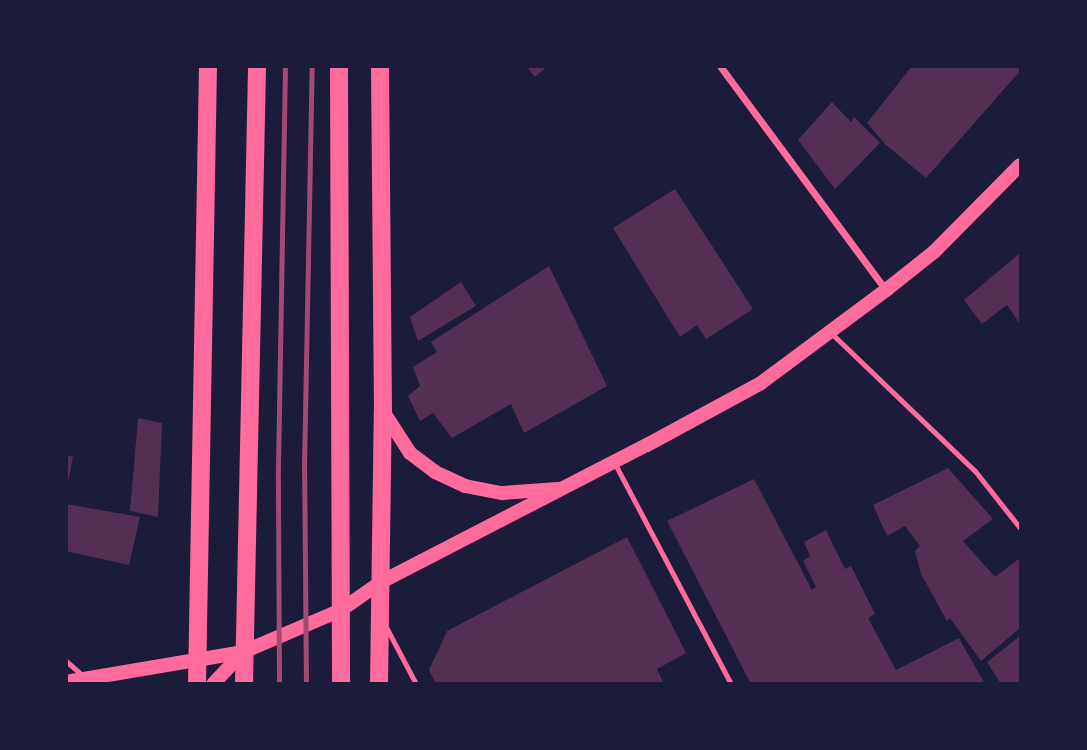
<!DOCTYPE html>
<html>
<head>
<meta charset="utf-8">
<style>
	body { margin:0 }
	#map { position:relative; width:1087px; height:750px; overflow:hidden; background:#1b1b3a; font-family:"IBM Plex Serif",serif }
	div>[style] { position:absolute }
	.building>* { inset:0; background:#542f53 }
	.service>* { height:5px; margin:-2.5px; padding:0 2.5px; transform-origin:2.5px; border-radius:2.5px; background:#ff6b9d }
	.minor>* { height:7px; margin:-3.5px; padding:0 3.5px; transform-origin:3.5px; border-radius:3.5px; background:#ff6b9d }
	.secondary>* { height:14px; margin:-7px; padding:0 7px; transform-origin:7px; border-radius:7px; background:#ff6b9d }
	.primary>* { height:18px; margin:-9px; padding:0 9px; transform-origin:9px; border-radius:9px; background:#ff6b9d }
	.rail>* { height:5px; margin:-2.5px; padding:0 2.5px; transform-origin:2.5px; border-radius:2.5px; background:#a44b75 }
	span { translate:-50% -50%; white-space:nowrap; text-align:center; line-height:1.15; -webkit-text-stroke:5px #1b1b3a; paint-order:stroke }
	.frame { position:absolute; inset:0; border:68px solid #1b1b3a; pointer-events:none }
</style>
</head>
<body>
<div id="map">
	<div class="building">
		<div style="clip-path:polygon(526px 66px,548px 66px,535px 77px)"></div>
		<div style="clip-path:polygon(912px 66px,1020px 66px,1020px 71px,926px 178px,886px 145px,867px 123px)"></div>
		<div style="clip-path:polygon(832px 102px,851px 122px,854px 117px,880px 143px,835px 189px,798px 140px)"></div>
		<div style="clip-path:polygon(675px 189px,753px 309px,706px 339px,697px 325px,680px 337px,613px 228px)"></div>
		<div style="clip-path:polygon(1020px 253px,1020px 324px,1007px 305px,982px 324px,964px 300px)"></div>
		<div style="clip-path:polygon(549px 266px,607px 386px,524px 433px,511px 404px,452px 438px,433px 413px,420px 421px,408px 396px,420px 386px,413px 367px,437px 352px,431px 342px)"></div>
		<div style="clip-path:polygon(461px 282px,476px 306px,418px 341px,410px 317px)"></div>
		<div style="clip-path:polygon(138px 418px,162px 423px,158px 517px,130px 511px)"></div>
		<div style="clip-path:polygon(66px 455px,73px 457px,68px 483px,66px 483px)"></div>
		<div style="clip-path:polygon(948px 468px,993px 519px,963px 541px,995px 577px,1020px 558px,1020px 628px,981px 661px,950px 618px,947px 621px,921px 574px,915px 551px,920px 546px,905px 526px,887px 536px,873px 505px)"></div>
		<div style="clip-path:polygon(754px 479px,812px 590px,816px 587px,803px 561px,810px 556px,804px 542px,826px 530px,845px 569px,851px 566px,875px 614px,868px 618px,896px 670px,959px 638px,985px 684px,751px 684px,667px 521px)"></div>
		<div style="clip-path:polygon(66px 504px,140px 517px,129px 565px,66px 551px)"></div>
		<div style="clip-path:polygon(627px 537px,686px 653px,657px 669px,664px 684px,436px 684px,429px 670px,447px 631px)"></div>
		<div style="clip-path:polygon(1020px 636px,1020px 684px,1001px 684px,987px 662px)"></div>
	</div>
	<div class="service">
		<div style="left:830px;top:332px;width:201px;rotate:43.8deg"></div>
		<div style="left:975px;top:471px;width:73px;rotate:51.7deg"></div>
		<div style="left:615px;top:464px;width:249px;rotate:62.2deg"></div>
		<div style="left:386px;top:627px;width:64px;rotate:62.2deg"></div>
		<div style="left:66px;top:661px;width:23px;rotate:41deg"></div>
	</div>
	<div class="minor">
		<div style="left:720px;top:66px;width:279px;rotate:53.5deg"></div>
	</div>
	<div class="secondary">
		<div style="left:383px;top:411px;width:50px;rotate:57.3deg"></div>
		<div style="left:410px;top:453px;width:31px;rotate:37deg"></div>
		<div style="left:435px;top:472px;width:33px;rotate:25deg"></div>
		<div style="left:465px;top:486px;width:38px;rotate:11deg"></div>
		<div style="left:502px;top:493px;width:56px;rotate:-4.1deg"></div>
		<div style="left:66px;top:682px;width:180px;rotate:-9.6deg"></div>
		<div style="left:243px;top:652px;width:107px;rotate:-23.2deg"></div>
		<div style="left:341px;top:610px;width:49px;rotate:-35deg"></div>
		<div style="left:381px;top:582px;width:299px;rotate:-27.3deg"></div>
		<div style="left:647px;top:445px;width:130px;rotate:-28.5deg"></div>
		<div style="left:761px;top:383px;width:156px;rotate:-36.6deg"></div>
		<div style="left:886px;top:290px;width:61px;rotate:-38.4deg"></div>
		<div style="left:934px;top:252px;width:122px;rotate:-45.3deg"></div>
		<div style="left:213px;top:684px;width:44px;rotate:-46.8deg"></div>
	</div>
	<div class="primary">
		<div style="left:339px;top:66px;width:618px;rotate:89.81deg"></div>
		<div style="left:197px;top:684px;width:618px;rotate:-88.98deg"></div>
		<div style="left:244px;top:684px;width:618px;rotate:-88.79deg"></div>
		<div style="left:379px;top:684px;width:273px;rotate:-89.2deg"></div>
		<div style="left:383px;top:411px;width:345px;rotate:-90.5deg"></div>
	</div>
	<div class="rail">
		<div style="left:279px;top:684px;width:217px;rotate:-90.3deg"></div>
		<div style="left:278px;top:467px;width:401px;rotate:-89deg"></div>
		<div style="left:306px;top:684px;width:217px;rotate:-90.5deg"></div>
		<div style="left:304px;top:467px;width:401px;rotate:-88.9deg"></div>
	</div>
	<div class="frame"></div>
</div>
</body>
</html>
